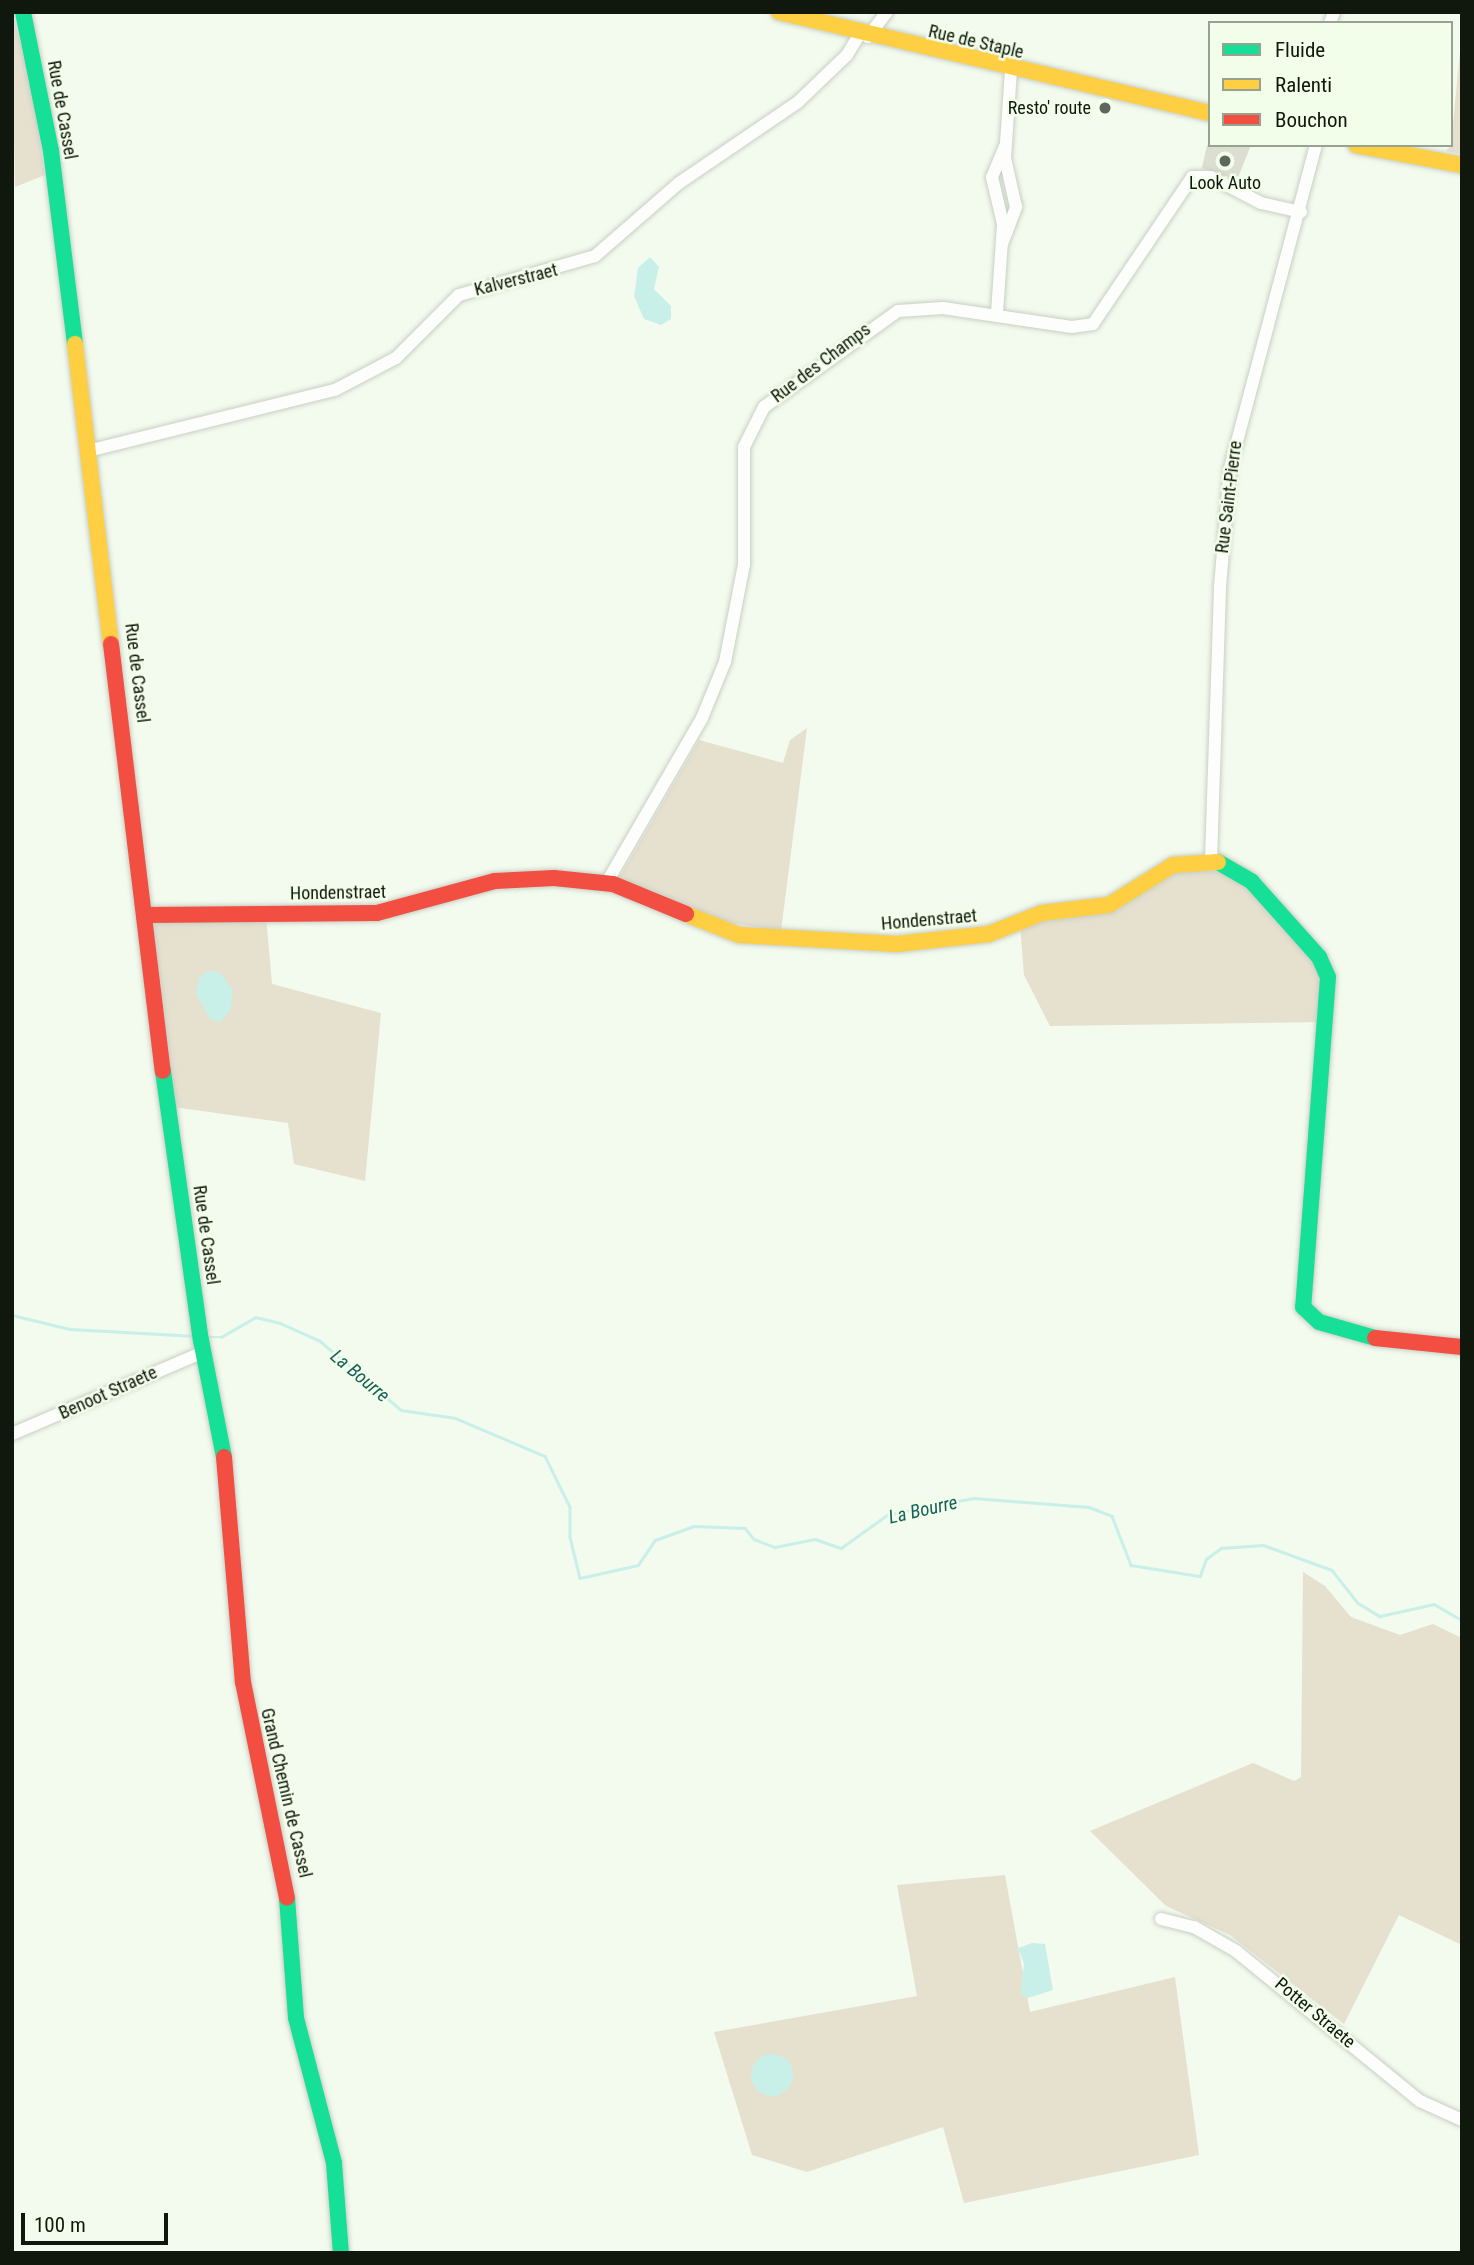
<!DOCTYPE html>
<html>
<head>
<meta charset="utf-8">
<style>
	body { margin:0 }
	#map { position:relative; width:1474px; height:2265px; overflow:hidden; background:#f3faee; font-family:"Roboto Condensed",sans-serif }
	div>[style] { position:absolute }
	.green>* { inset:0; background:#e6e0cf }
	.water>* { inset:0; background:#c8f0e9 }
	.round { border-radius:50% }
	.stream>* { height:2.5px; margin:-1.25px; padding:0 1.25px; transform-origin:1.25px; border-radius:1.25px; background:#c8f0e9 }
	.building>* { inset:0; background:#dbded0 }
	.roads { filter:drop-shadow(0 0 2px #c8cfc3) drop-shadow(0 0 2px #c8cfc3) }
	.street>* { height:12px; margin:-6px; padding:0 6px; transform-origin:6px; border-radius:6px; background:#fdfefc }
	.fast>* { height:16px; margin:-8px; padding:0 8px; transform-origin:8px; border-radius:8px; background:#16e098 }
	.slow>* { height:16px; margin:-8px; padding:0 8px; transform-origin:8px; border-radius:8px; background:#ffcf43 }
	.jam>* { height:16px; margin:-8px; padding:0 8px; transform-origin:8px; border-radius:8px; background:#f24e42 }
	.dots>* { width:19px; height:19px; translate:-50% -50%; box-sizing:border-box; border:4px solid #f2feea; border-radius:50% }
	span { translate:-50% -50%; white-space:nowrap; text-align:center; line-height:1.15; -webkit-text-stroke:5px #f2feea; paint-order:stroke }
	.street-label { font-size:18px; color:#10170c }
	.poi-label { font-size:18px; color:#10170c }
	.right { translate:-100% -50%; text-align:right }
	.water-label { font-size:19px; color:#18605d; font-style:italic }
	.frame { position:absolute; inset:0; border:14px solid #10170c; pointer-events:none }
	.legend { position:absolute; left:1208px; top:21px; width:245px; height:126px; box-sizing:border-box; background:#f2feea; border:2px solid #98a291; margin:0; padding:9px 12px; list-style:none; font-size:21px; color:#10170c }
	.legend li { display:flex; align-items:center; gap:14px; height:35px }
	.legend b { width:35px; border:2px solid #98a291 }
	.scale { position:absolute; left:21px; top:2213px; width:147px; height:32px; box-sizing:border-box; border:4px solid #10170c; border-top:0; padding-left:9px; font-size:21px; line-height:24px; white-space:nowrap; color:#10170c; -webkit-text-stroke:5px #f2feea; paint-order:stroke }
</style>
</head>
<body>
<div id="map">
	<div class="green">
		<div style="clip-path:polygon(12px 12px,32px 87px,45px 175px,15px 187px)"></div>
		<div style="clip-path:polygon(1462px 30px,1462px 154px,1446px 151px,1451px 145px)"></div>
		<div style="clip-path:polygon(807px 728px,781px 931px,714px 920px,619px 878px,699px 740px,783px 763px,790px 740px)"></div>
		<div style="clip-path:polygon(1194px 865px,1234px 871px,1320px 964px,1322px 1022px,1050px 1026px,1024px 975px,1020px 925px,1118px 910px,1163px 876px)"></div>
		<div style="clip-path:polygon(266px 916px,272px 984px,381px 1013px,365px 1181px,294px 1164px,288px 1123px,173px 1107px,152px 922px)"></div>
		<div style="clip-path:polygon(1303px 1572px,1325px 1586px,1351px 1617px,1400px 1635px,1433px 1624px,1462px 1638px,1462px 1945px,1399px 1915px,1344px 2024px,1230px 1935px,1166px 1906px,1090px 1831px,1253px 1763px,1294px 1781px,1301px 1777px)"></div>
		<div style="clip-path:polygon(1005px 1875px,1030px 2012px,1175px 1977px,1199px 2155px,964px 2203px,943px 2127px,807px 2172px,752px 2155px,714px 2032px,917px 1996px,897px 1885px)"></div>
	</div>
	<div class="water">
		<div style="clip-path:polygon(650px 257px,659px 267px,654px 289px,671px 306px,671px 319px,661px 325px,644px 319px,634px 296px,638px 268px)"></div>
		<div style="clip-path:polygon(210px 970px,221px 974px,233px 991px,230px 1011px,220px 1022px,209px 1018px,196px 993px,200px 976px)"></div>
		<div style="clip-path:polygon(1032px 1943px,1045px 1944px,1053px 1990px,1028px 1998px,1020px 1995px,1024px 1964px,1018px 1948px)"></div>
		<div class="round" style="left:751px;top:2054px;width:42px;height:42px"></div>
	</div>
	<div class="stream">
		<div style="left:12px;top:1315px;width:60px;rotate:13.6deg"></div>
		<div style="left:70px;top:1329px;width:126px;rotate:3.2deg"></div>
		<div style="left:206px;top:1337px;width:15px"></div>
		<div style="left:221px;top:1337px;width:39px;rotate:-30deg"></div>
		<div style="left:255px;top:1317px;width:26px;rotate:13deg"></div>
		<div style="left:280px;top:1323px;width:44px;rotate:24.2deg"></div>
		<div style="left:320px;top:1341px;width:106px;rotate:40.4deg"></div>
		<div style="left:401px;top:1410px;width:55px;rotate:8.4deg"></div>
		<div style="left:455px;top:1418px;width:98px;rotate:22.9deg"></div>
		<div style="left:545px;top:1456px;width:57px;rotate:63.9deg"></div>
		<div style="left:570px;top:1507px;width:30px;rotate:90deg"></div>
		<div style="left:570px;top:1537px;width:42px;rotate:76.3deg"></div>
		<div style="left:580px;top:1578px;width:59px;rotate:-12.6deg"></div>
		<div style="left:638px;top:1565px;width:30px;rotate:-56deg"></div>
		<div style="left:655px;top:1540px;width:41px;rotate:-19.7deg"></div>
		<div style="left:694px;top:1526px;width:51px;rotate:2.2deg"></div>
		<div style="left:745px;top:1528px;width:14px;rotate:51deg"></div>
		<div style="left:754px;top:1539px;width:22px;rotate:21deg"></div>
		<div style="left:775px;top:1547px;width:41px;rotate:-11.3deg"></div>
		<div style="left:815px;top:1539px;width:28px;rotate:19deg"></div>
		<div style="left:841px;top:1548px;width:57px;rotate:-35.7deg"></div>
		<div style="left:887px;top:1515px;width:89px;rotate:-11.1deg"></div>
		<div style="left:974px;top:1498px;width:115px;rotate:4.5deg"></div>
		<div style="left:1089px;top:1507px;width:25px;rotate:21deg"></div>
		<div style="left:1112px;top:1516px;width:53px;rotate:68.8deg"></div>
		<div style="left:1131px;top:1565px;width:70px;rotate:9.1deg"></div>
		<div style="left:1200px;top:1576px;width:18px;rotate:-71deg"></div>
		<div style="left:1206px;top:1559px;width:19px;rotate:-36deg"></div>
		<div style="left:1221px;top:1548px;width:42px;rotate:-4.1deg"></div>
		<div style="left:1263px;top:1545px;width:73px;rotate:19.9deg"></div>
		<div style="left:1332px;top:1570px;width:42px;rotate:51.8deg"></div>
		<div style="left:1358px;top:1603px;width:26px;rotate:31deg"></div>
		<div style="left:1380px;top:1616px;width:55px;rotate:-12.5deg"></div>
		<div style="left:1434px;top:1604px;width:32px;rotate:30deg"></div>
	</div>
	<div class="building">
		<div style="clip-path:polygon(1207px 145px,1251px 145px,1237px 180px,1202px 168px)"></div>
	</div>
	<div class="roads">
		<div class="street">
			<div style="left:1330px;top:23px;width:12px;rotate:-70deg"></div>
			<div style="left:868px;top:37px;width:31px;rotate:-53deg"></div>
			<div style="left:1002px;top:244px;width:40px;rotate:-69deg"></div>
			<div style="left:1016px;top:207px;width:50px;rotate:-102.7deg"></div>
			<div style="left:1005px;top:158px;width:88px;rotate:-86.1deg"></div>
			<div style="left:997px;top:313px;width:89px;rotate:-86.1deg"></div>
			<div style="left:1003px;top:224px;width:48px;rotate:-103.2deg"></div>
			<div style="left:992px;top:177px;width:34px;rotate:-67deg"></div>
			<div style="left:88px;top:451px;width:254px;rotate:-13.9deg"></div>
			<div style="left:335px;top:390px;width:69px;rotate:-27.7deg"></div>
			<div style="left:396px;top:358px;width:89px;rotate:-45deg"></div>
			<div style="left:459px;top:295px;width:141px;rotate:-16deg"></div>
			<div style="left:595px;top:256px;width:111px;rotate:-41deg"></div>
			<div style="left:679px;top:183px;width:144px;rotate:-34.2deg"></div>
			<div style="left:798px;top:102px;width:68px;rotate:-43.8deg"></div>
			<div style="left:847px;top:55px;width:23px;rotate:-59deg"></div>
			<div style="left:1211px;top:860px;width:273px;rotate:-88.1deg"></div>
			<div style="left:1220px;top:587px;width:119px;rotate:-85.2deg"></div>
			<div style="left:1230px;top:468px;width:334px;rotate:-75.1deg"></div>
			<div style="left:607px;top:882px;width:190px;rotate:-59.9deg"></div>
			<div style="left:702px;top:718px;width:61px;rotate:-67.7deg"></div>
			<div style="left:725px;top:662px;width:100px;rotate:-79deg"></div>
			<div style="left:744px;top:564px;width:117px;rotate:-90deg"></div>
			<div style="left:744px;top:447px;width:45px;rotate:-63.4deg"></div>
			<div style="left:764px;top:407px;width:165px;rotate:-35.6deg"></div>
			<div style="left:898px;top:311px;width:45px;rotate:-3.8deg"></div>
			<div style="left:943px;top:308px;width:130px;rotate:8.4deg"></div>
			<div style="left:1072px;top:327px;width:21px;rotate:-8deg"></div>
			<div style="left:1093px;top:324px;width:177px;rotate:-56deg"></div>
			<div style="left:1192px;top:177px;width:19px"></div>
			<div style="left:1211px;top:177px;width:56px;rotate:27.5deg"></div>
			<div style="left:1261px;top:203px;width:41px;rotate:12.7deg"></div>
			<div style="left:12px;top:1434px;width:208px;rotate:-23.2deg"></div>
			<div style="left:1161px;top:1919px;width:34px;rotate:14deg"></div>
			<div style="left:1194px;top:1927px;width:48px;rotate:29.7deg"></div>
			<div style="left:1236px;top:1951px;width:237px;rotate:39.2deg"></div>
			<div style="left:1420px;top:2101px;width:46px;rotate:24.3deg"></div>
		</div>
		<div class="fast">
			<div style="left:23px;top:12px;width:142px;rotate:78.6deg"></div>
			<div style="left:51px;top:151px;width:194px;rotate:82.9deg"></div>
			<div style="left:1218px;top:862px;width:39px;rotate:30deg"></div>
			<div style="left:1252px;top:882px;width:101px;rotate:48.2deg"></div>
			<div style="left:1319px;top:957px;width:22px;rotate:66deg"></div>
			<div style="left:1328px;top:977px;width:331px;rotate:94.3deg"></div>
			<div style="left:1303px;top:1307px;width:22px;rotate:43deg"></div>
			<div style="left:1319px;top:1322px;width:58px;rotate:15.9deg"></div>
			<div style="left:163px;top:1071px;width:272px;rotate:82deg"></div>
			<div style="left:201px;top:1340px;width:119px;rotate:78.9deg"></div>
			<div style="left:287px;top:1898px;width:120px;rotate:85.7deg"></div>
			<div style="left:296px;top:2018px;width:150px;rotate:75.3deg"></div>
			<div style="left:334px;top:2163px;width:90px;rotate:85.6deg"></div>
		</div>
		<div class="slow">
			<div style="left:779px;top:12px;width:443px;rotate:13.2deg"></div>
			<div style="left:1356px;top:145px;width:108px;rotate:10.7deg"></div>
			<div style="left:75px;top:344px;width:302px;rotate:83.2deg"></div>
			<div style="left:686px;top:914px;width:57px;rotate:21.6deg"></div>
			<div style="left:739px;top:935px;width:158px;rotate:3.3deg"></div>
			<div style="left:897px;top:944px;width:93px;rotate:-6.2deg"></div>
			<div style="left:989px;top:934px;width:57px;rotate:-21.6deg"></div>
			<div style="left:1042px;top:913px;width:67px;rotate:-6.8deg"></div>
			<div style="left:1109px;top:905px;width:75px;rotate:-32deg"></div>
			<div style="left:1173px;top:865px;width:45px;rotate:-3.8deg"></div>
		</div>
		<div class="jam">
			<div style="left:111px;top:644px;width:430px;rotate:83.1deg"></div>
			<div style="left:147px;top:915px;width:230px;rotate:-0.5deg"></div>
			<div style="left:377px;top:913px;width:122px;rotate:-15.2deg"></div>
			<div style="left:495px;top:881px;width:59px;rotate:-2.9deg"></div>
			<div style="left:554px;top:878px;width:59px;rotate:5.8deg"></div>
			<div style="left:613px;top:884px;width:79px;rotate:22.3deg"></div>
			<div style="left:1375px;top:1338px;width:87px;rotate:5.9deg"></div>
			<div style="left:224px;top:1457px;width:226px;rotate:85.2deg"></div>
			<div style="left:243px;top:1682px;width:220px;rotate:78.5deg"></div>
		</div>
	</div>
	<div class="dots">
		<div style="left:1105px;top:108px;background:#5f665b"></div>
		<div style="left:1225px;top:161px;background:#5f665b"></div>
	</div>
	<div class="street-label">
		<span style="left:976px;top:42px;rotate:13deg">Rue de Staple</span>
		<span style="left:62px;top:110px;rotate:80deg">Rue de Cassel</span>
		<span style="left:516px;top:280px;rotate:-14deg">Kalverstraet</span>
		<span style="left:821px;top:363px;rotate:-37deg">Rue des Champs</span>
		<span style="left:1229px;top:497px;rotate:-83deg">Rue Saint-Pierre</span>
		<span style="left:137px;top:673px;rotate:83deg">Rue de Cassel</span>
		<span style="left:338px;top:893px;rotate:-1deg">Hondenstraet</span>
		<span style="left:929px;top:920px;rotate:-5deg">Hondenstraet</span>
		<span style="left:206px;top:1235px;rotate:82deg">Rue de Cassel</span>
		<span style="left:108px;top:1393px;rotate:-24deg">Benoot Straete</span>
		<span style="left:286px;top:1793px;rotate:77deg">Grand Chemin de Cassel</span>
		<span style="left:1315px;top:2013px;rotate:40deg">Potter Straete</span>
	</div>
	<div class="poi-label">
		<span class="right" style="left:1091px;top:108px">Resto' route</span>
		<span style="left:1225px;top:183px">Look Auto</span>
	</div>
	<div class="water-label">
		<span style="left:360px;top:1376px;rotate:40deg">La Bourre</span>
		<span style="left:923px;top:1510px;rotate:-13deg">La Bourre</span>
	</div>
	<div class="frame"></div>
	<ul class="legend">
	<li><b style="height:9px;background:#16e098"></b>Fluide</li>
	<li><b style="height:9px;background:#ffcf43"></b>Ralenti</li>
	<li><b style="height:9px;background:#f24e42"></b>Bouchon</li>
	</ul>
	<div class="scale">100 m</div>
</div>
</body>
</html>
